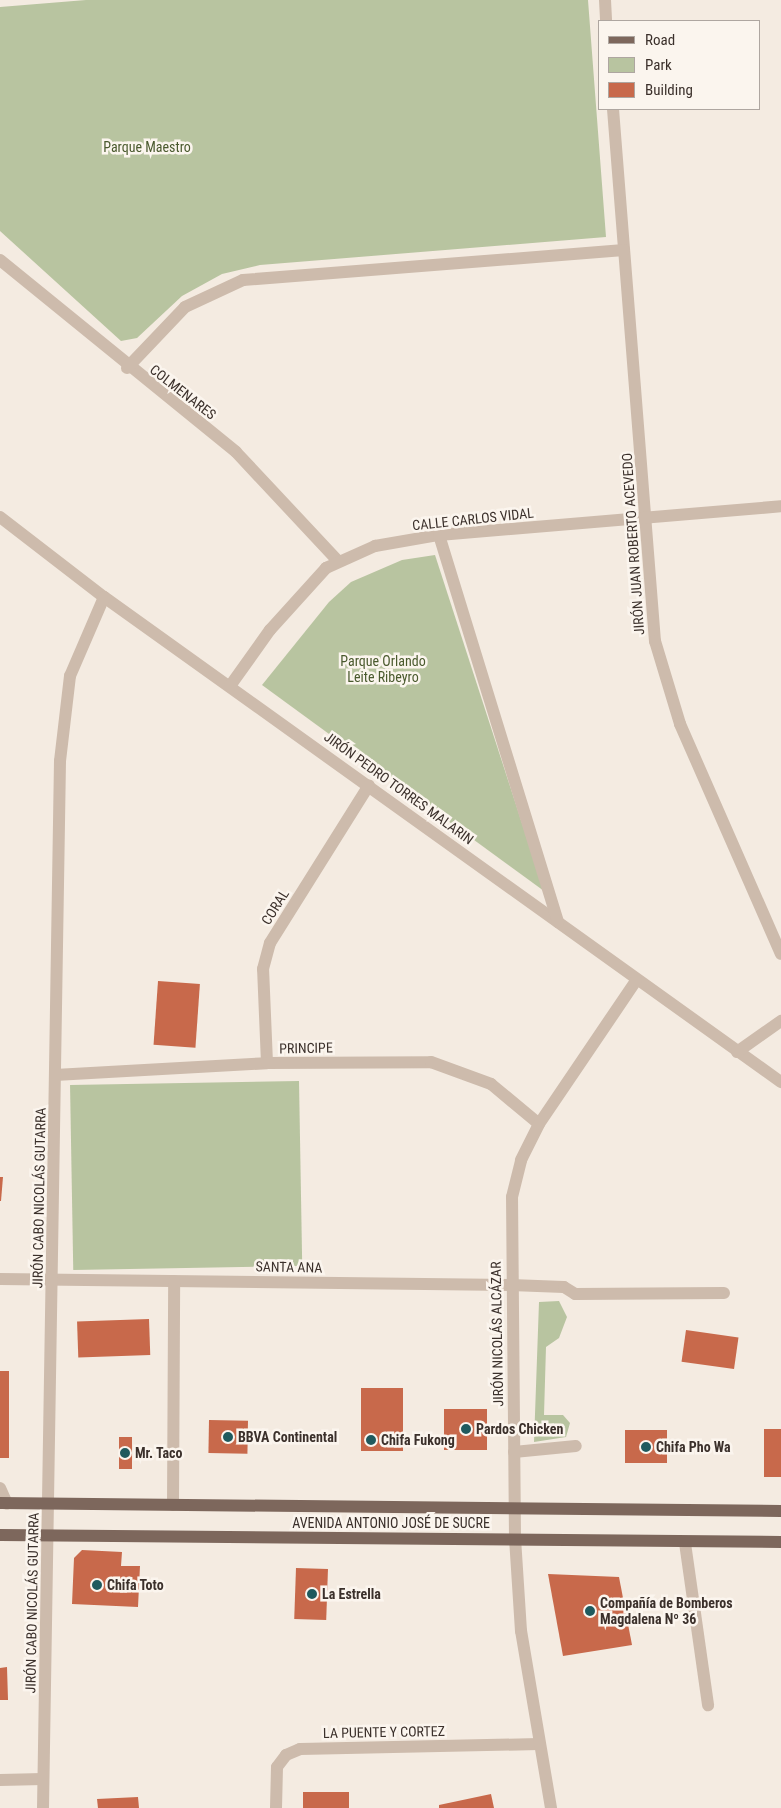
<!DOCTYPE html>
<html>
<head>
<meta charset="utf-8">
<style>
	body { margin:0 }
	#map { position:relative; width:781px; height:1808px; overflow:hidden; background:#f4ebe1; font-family:"Roboto Condensed",sans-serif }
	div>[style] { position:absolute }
	.green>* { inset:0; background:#b8c4a0; transform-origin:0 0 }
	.building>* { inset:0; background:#c8694b; transform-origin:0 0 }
	.minor>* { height:12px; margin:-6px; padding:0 6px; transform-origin:6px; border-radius:6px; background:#cdbbac }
	.major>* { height:12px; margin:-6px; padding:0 6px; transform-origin:6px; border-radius:6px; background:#7d675c }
	.dots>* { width:14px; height:14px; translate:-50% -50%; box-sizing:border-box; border:2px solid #fbf5ee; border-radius:50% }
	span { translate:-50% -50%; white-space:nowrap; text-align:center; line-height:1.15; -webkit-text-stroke:5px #fbf5ee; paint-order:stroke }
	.park-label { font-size:14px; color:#4a5a2e }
	.street-label { font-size:14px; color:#3b302b }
	.poi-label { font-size:14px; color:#3b302b; font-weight:700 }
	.left { translate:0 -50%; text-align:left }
	.legend { position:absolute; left:598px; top:20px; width:162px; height:90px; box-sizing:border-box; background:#fbf5ee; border:1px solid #aea6a0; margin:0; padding:6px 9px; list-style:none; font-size:15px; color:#3b302b }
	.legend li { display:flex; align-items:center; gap:10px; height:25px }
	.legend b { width:25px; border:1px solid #aea6a0 }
</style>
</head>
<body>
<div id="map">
	<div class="green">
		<div style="clip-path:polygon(86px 0,588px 0,606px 237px,260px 265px,222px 274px,182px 296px,137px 338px,121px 341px,0 231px,0 7px)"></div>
		<div style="clip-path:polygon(435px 555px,544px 891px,262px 685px,329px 602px,351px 582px,402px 560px)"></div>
		<div style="left:299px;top:1081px;width:185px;height:229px;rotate:89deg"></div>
		<div style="clip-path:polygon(559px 1301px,567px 1317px,559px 1338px,546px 1347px,544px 1415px,563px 1415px,570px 1423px,566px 1437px,534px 1442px,539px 1302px)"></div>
	</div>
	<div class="building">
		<div style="left:158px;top:981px;width:42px;height:64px;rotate:4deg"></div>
		<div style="clip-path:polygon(0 1177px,3px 1177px,1px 1201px,0 1201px)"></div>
		<div style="left:149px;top:1319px;width:36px;height:72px;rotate:88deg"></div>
		<div style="left:686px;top:1330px;width:53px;height:32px;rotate:8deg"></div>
		<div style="left:0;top:1371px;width:9px;height:87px"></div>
		<div style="left:361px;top:1388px;width:42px;height:63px"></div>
		<div style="left:444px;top:1409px;width:43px;height:41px"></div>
		<div style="left:209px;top:1420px;width:39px;height:33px;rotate:1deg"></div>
		<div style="left:764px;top:1429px;width:17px;height:48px"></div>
		<div style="left:625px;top:1430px;width:42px;height:33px"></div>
		<div style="left:119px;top:1437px;width:13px;height:32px"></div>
		<div style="clip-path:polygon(82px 1550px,122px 1552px,121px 1566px,140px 1566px,138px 1607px,72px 1604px,74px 1558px)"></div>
		<div style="left:296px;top:1568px;width:32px;height:51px;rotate:2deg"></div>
		<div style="clip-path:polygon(548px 1574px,619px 1577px,632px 1645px,563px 1656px)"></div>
		<div style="clip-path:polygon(7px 1667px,8px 1700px,0 1700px,0 1668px)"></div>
		<div style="left:303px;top:1792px;width:46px;height:16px"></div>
		<div style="clip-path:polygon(491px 1794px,494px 1808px,439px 1808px,439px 1805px)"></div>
		<div style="clip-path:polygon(138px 1797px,139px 1808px,98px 1808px,97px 1799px)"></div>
	</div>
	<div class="minor">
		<div style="left:605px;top:0;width:21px;rotate:87deg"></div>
		<div style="left:613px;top:109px;width:534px;rotate:85.49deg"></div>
		<div style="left:655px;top:641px;width:87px;rotate:73.2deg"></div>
		<div style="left:680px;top:724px;width:251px;rotate:66.3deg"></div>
		<div style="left:0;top:260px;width:304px;rotate:39.1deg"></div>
		<div style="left:236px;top:452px;width:148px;rotate:46.9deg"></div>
		<div style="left:127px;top:368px;width:84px;rotate:-46.4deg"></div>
		<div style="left:185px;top:307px;width:64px;rotate:-25deg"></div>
		<div style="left:243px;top:280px;width:382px;rotate:-4.5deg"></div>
		<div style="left:0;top:517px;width:131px;rotate:37.6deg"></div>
		<div style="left:104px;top:597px;width:833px;rotate:35.62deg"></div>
		<div style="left:439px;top:535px;width:405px;rotate:72.9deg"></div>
		<div style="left:230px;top:686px;width:69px;rotate:-54.5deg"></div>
		<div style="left:270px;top:630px;width:84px;rotate:-47.9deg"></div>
		<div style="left:326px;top:568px;width:54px;rotate:-24.2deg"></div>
		<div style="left:375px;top:546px;width:65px;rotate:-9.8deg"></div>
		<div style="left:439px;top:535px;width:343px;rotate:-4.8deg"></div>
		<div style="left:737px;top:1052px;width:54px;rotate:-35.2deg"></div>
		<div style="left:267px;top:1063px;width:94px;rotate:-92.4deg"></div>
		<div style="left:263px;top:969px;width:27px;rotate:-75deg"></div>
		<div style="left:270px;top:943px;width:186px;rotate:-57.9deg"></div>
		<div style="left:55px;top:1075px;width:212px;rotate:-3.2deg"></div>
		<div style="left:267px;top:1063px;width:164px;rotate:-0.3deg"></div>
		<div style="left:431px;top:1062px;width:64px;rotate:20.1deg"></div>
		<div style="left:491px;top:1084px;width:62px;rotate:39.8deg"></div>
		<div style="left:0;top:1279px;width:511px;rotate:0.67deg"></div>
		<div style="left:511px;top:1285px;width:53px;rotate:2.2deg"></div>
		<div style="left:564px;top:1287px;width:13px;rotate:32deg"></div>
		<div style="left:575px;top:1294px;width:149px;rotate:-0.4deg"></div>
		<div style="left:514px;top:1452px;width:62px;rotate:-5.5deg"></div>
		<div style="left:0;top:1488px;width:17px;rotate:66deg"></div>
		<div style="left:173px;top:1505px;width:224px;rotate:-89.7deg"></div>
		<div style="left:685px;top:1543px;width:164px;rotate:81.9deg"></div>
		<div style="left:0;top:1780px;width:43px;rotate:-1.3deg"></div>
		<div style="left:43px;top:1808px;width:1047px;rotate:-89.07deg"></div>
		<div style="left:60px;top:761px;width:86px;rotate:-83.3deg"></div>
		<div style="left:70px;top:676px;width:86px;rotate:-66.7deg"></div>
		<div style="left:276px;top:1808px;width:41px;rotate:-88.6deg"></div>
		<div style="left:277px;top:1767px;width:15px;rotate:-53deg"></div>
		<div style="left:286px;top:1755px;width:15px;rotate:-23deg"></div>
		<div style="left:300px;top:1749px;width:239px;rotate:-1.2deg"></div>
		<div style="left:551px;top:1808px;width:180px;rotate:-99.6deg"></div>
		<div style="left:521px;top:1631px;width:92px;rotate:-93.7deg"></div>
		<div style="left:515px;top:1539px;width:342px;rotate:-90.5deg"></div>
		<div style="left:512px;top:1197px;width:38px;rotate:-76deg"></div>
		<div style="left:521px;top:1160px;width:40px;rotate:-63.4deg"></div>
		<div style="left:539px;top:1124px;width:173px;rotate:-55.9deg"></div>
	</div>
	<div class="major">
		<div style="left:0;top:1503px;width:781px;rotate:0.59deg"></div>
		<div style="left:0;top:1535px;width:781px;rotate:0.51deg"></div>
	</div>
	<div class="dots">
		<div style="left:466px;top:1429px;background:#1f5a5e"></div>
		<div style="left:228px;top:1437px;background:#1f5a5e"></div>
		<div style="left:371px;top:1440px;background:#1f5a5e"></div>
		<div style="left:646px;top:1447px;background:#1f5a5e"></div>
		<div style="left:125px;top:1453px;background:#1f5a5e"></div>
		<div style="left:97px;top:1585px;background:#1f5a5e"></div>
		<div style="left:312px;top:1594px;background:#1f5a5e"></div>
		<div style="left:590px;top:1611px;background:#1f5a5e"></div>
	</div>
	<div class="park-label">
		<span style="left:147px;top:147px">Parque Maestro</span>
		<span style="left:383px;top:669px">Parque Orlando<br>Leite Ribeyro</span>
	</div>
	<div class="street-label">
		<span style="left:183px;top:392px;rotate:38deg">COLMENARES</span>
		<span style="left:473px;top:519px;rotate:-6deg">CALLE CARLOS VIDAL</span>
		<span style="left:633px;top:544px;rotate:-94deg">JIRÓN JUAN ROBERTO ACEVEDO</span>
		<span style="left:399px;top:788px;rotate:36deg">JIRÓN PEDRO TORRES MALARIN</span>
		<span style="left:275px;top:907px;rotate:-58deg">CORAL</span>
		<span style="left:306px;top:1048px;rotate:-1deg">PRINCIPE</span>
		<span style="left:39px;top:1198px;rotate:-89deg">JIRÓN CABO NICOLÁS GUTARRA</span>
		<span style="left:289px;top:1267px;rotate:1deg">SANTA ANA</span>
		<span style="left:497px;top:1334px;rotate:-91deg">JIRÓN NICOLÁS ALCÁZAR</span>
		<span style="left:391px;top:1523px">AVENIDA ANTONIO JOSÉ DE SUCRE</span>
		<span style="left:32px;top:1603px;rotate:-89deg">JIRÓN CABO NICOLÁS GUTARRA</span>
		<span style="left:384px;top:1732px;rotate:-1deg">LA PUENTE Y CORTEZ</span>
	</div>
	<div class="poi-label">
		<span class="left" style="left:476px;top:1429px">Pardos Chicken</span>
		<span class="left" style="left:238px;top:1437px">BBVA Continental</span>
		<span class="left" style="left:381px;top:1440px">Chifa Fukong</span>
		<span class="left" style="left:656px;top:1447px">Chifa Pho Wa</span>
		<span class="left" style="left:135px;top:1453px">Mr. Taco</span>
		<span class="left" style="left:107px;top:1585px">Chifa Toto</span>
		<span class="left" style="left:322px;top:1594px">La Estrella</span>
		<span class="left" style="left:600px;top:1611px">Compañía de Bomberos<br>Magdalena Nº 36</span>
	</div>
	<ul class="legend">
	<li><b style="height:6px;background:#7d675c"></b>Road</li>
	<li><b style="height:14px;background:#b8c4a0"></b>Park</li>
	<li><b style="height:14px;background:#c8694b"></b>Building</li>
	</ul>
</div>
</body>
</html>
